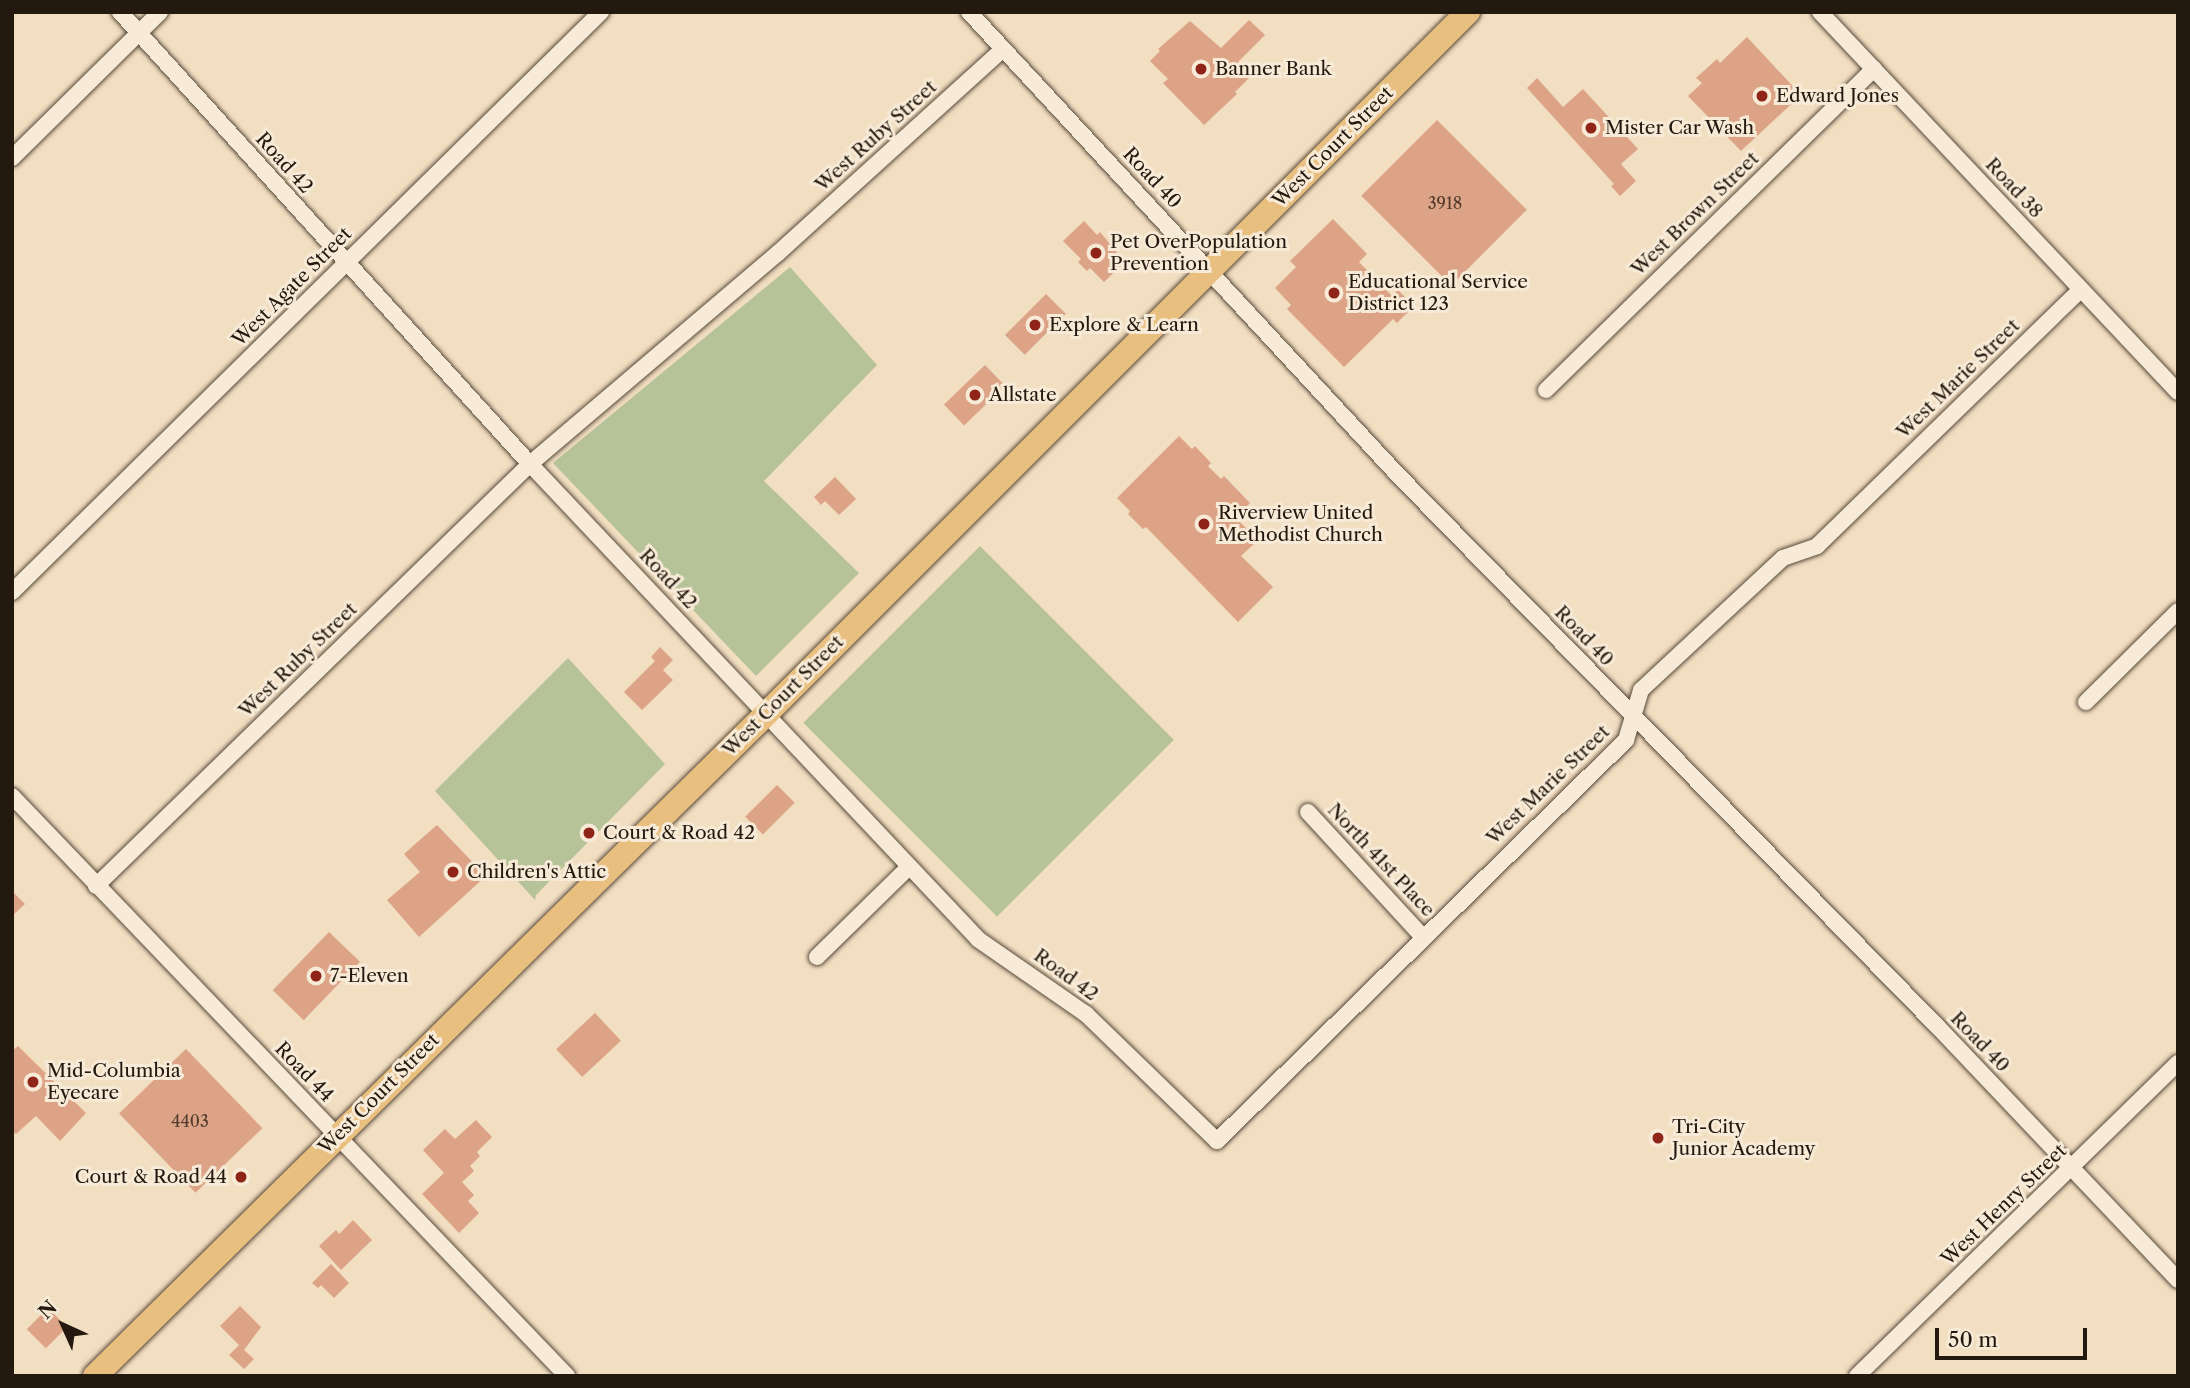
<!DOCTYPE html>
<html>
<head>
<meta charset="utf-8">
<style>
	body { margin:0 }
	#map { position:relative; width:2190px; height:1388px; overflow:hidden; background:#f2dec1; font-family:"Libre Caslon Text",serif }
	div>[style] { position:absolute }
	.green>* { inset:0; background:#b6c297; transform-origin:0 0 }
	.building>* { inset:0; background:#dca387; transform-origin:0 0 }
	.roads { filter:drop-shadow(0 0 2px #584a3b) drop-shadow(0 0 2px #584a3b) }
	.street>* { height:16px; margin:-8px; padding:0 8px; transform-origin:8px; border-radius:8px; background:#f7ead7 }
	.primary>* { height:24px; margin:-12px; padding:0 12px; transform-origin:12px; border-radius:12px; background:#e9bf80 }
	.dots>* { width:19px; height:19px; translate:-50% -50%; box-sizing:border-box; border:4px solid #f7ead7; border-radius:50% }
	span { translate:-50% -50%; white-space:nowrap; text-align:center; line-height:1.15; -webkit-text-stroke:6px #f7ead7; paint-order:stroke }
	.number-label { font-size:16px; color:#523c2c }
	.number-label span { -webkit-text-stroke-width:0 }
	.poi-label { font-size:19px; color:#24190e }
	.left { translate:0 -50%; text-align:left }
	.right { translate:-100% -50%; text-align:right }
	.street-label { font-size:19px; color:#24190e }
	.frame { position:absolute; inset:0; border:14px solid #24190e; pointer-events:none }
	.north { position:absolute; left:28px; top:1290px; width:70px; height:70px; -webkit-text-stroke:5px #f7ead7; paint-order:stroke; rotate:315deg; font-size:19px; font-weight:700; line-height:28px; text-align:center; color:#24190e }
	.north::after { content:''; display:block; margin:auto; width:24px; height:32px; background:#24190e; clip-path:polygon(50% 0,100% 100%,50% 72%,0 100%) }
	.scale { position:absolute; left:1935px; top:1328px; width:152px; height:32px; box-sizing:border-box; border:4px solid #24190e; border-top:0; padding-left:9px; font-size:21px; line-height:24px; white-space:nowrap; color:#24190e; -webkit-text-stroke:5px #f7ead7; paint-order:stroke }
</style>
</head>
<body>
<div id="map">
	<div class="green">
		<div style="clip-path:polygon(790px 267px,877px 365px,764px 481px,859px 573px,756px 676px,553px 463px)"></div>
		<div style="left:980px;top:546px;width:274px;height:250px;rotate:45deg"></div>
		<div style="clip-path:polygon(568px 658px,665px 764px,536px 895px,535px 900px,435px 791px)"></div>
	</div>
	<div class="building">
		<div style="clip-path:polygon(1249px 20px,1265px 35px,1238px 62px,1251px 76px,1235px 92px,1237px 94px,1204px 125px,1163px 83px,1168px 79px,1150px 61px,1160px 51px,1158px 49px,1190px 21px,1221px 48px)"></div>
		<div style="clip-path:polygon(1747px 37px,1801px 95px,1741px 151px,1688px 96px,1702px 83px,1696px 78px,1717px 59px,1720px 63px)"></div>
		<div style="clip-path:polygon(1537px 78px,1563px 107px,1583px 89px,1638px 149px,1621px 164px,1636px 181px,1620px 196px,1611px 186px,1614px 184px,1527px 88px)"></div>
		<div style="left:1437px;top:120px;width:127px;height:107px;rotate:45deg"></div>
		<div style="clip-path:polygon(1333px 219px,1367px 254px,1359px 262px,1392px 296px,1398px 290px,1414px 306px,1397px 323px,1393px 319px,1344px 367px,1287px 309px,1291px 305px,1275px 288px,1296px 267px,1290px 261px)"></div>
		<div style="clip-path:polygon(1084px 221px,1097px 235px,1100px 232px,1125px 262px,1104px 282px,1090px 268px,1087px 271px,1078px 262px,1081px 259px,1063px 241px)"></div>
		<div style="left:1046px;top:294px;width:28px;height:58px;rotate:45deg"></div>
		<div style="left:985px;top:365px;width:29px;height:57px;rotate:46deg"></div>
		<div style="clip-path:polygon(1179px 436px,1192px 449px,1195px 446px,1211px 463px,1208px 466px,1221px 479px,1224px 476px,1250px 503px,1246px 507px,1249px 511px,1239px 521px,1258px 540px,1241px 556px,1273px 587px,1238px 622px,1146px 527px,1143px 529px,1128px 514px,1130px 511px,1117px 498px)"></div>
		<div style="clip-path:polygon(835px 477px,856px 499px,839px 515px,825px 501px,821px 505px,814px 497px)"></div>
		<div style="clip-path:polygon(660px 647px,673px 660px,663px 670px,673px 680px,642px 710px,624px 692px,655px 661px,651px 657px)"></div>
		<div style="left:777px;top:785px;width:25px;height:45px;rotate:45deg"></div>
		<div style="clip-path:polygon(437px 825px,486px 876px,419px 937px,387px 900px,420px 872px,404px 854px)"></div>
		<div style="clip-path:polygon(12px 891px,25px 904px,12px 916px)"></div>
		<div style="left:329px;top:932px;width:43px;height:81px;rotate:44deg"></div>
		<div style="left:595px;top:1013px;width:38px;height:53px;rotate:47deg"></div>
		<div style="clip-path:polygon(18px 1046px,86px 1113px,60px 1141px,36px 1116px,16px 1134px,12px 1131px,12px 1051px)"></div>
		<div style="left:186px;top:1049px;width:110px;height:93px;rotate:46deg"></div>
		<div style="clip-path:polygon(476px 1120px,492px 1137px,477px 1152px,480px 1156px,470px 1166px,474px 1171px,462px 1182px,474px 1195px,468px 1201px,479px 1213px,459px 1233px,422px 1194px,444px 1173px,423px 1150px,445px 1129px,455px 1139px)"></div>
		<div style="clip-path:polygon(353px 1220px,372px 1240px,341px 1270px,319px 1246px,336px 1230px,339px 1234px)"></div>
		<div style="clip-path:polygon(331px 1264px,349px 1283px,334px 1298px,321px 1285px,318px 1288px,312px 1283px)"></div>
		<div style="clip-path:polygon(240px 1306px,261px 1327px,244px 1350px,254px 1359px,244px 1369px,229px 1355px,239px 1345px,220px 1326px)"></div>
		<div style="left:48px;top:1308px;width:27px;height:30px;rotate:45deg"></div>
	</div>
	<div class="roads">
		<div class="street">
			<div style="left:120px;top:12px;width:610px;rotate:47.79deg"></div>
			<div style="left:530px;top:464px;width:654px;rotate:46.67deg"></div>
			<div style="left:979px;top:940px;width:130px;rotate:34.7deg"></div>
			<div style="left:1086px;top:1014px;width:182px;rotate:44.1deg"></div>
			<div style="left:1217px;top:1141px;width:573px;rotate:-44.43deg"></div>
			<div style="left:1626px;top:740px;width:52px;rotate:-73.3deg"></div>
			<div style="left:1641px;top:690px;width:194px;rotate:-42.9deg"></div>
			<div style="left:1783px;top:558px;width:36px;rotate:-19deg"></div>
			<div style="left:1817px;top:546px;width:367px;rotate:-44.2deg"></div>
			<div style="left:969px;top:12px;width:628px;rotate:47.19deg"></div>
			<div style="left:1396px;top:473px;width:774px;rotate:45.63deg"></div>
			<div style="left:1937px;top:1026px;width:350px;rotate:46.5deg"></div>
			<div style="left:1820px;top:12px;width:522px;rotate:46.71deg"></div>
			<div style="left:12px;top:158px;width:208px;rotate:-44.6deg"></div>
			<div style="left:1546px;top:390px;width:459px;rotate:-44.4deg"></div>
			<div style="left:12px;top:592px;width:827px;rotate:-44.56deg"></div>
			<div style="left:2086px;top:702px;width:129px;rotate:-44.7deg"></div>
			<div style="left:12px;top:796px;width:803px;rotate:46.26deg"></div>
			<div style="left:1308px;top:812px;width:168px;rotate:47.4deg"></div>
			<div style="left:96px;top:886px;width:605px;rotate:-44.2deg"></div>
			<div style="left:530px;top:464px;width:324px;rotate:-40.4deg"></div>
			<div style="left:777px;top:254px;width:305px;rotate:-42.2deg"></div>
			<div style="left:817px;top:957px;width:129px;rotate:-44.4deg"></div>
			<div style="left:1857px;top:1376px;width:448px;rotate:-44.3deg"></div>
		</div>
		<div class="primary">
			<div style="left:95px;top:1376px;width:943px;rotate:-44.61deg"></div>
			<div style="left:766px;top:714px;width:993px;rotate:-45deg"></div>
		</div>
	</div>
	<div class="dots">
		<div style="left:1201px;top:69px;background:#8f2418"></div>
		<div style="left:1762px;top:96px;background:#8f2418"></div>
		<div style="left:1591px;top:128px;background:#8f2418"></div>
		<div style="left:1096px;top:253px;background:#8f2418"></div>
		<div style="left:1334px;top:293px;background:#8f2418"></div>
		<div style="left:1035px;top:325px;background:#8f2418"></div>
		<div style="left:975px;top:395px;background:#8f2418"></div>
		<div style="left:1204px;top:524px;background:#8f2418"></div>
		<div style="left:589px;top:833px;background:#8f2418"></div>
		<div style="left:453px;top:872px;background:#8f2418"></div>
		<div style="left:316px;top:976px;background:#8f2418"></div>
		<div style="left:33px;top:1082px;background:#8f2418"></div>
		<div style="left:1658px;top:1138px;background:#8f2418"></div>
		<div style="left:241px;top:1177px;background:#8f2418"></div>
	</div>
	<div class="number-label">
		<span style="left:1445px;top:203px">3918</span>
		<span style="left:190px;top:1121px">4403</span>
	</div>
	<div class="poi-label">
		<span class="left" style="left:1215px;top:69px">Banner Bank</span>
		<span class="left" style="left:1776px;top:96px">Edward Jones</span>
		<span class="left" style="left:1605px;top:128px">Mister Car Wash</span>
		<span class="left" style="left:1110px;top:253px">Pet OverPopulation<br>Prevention</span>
		<span class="left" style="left:1348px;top:293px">Educational Service<br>District 123</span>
		<span class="left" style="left:1049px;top:325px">Explore &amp; Learn</span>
		<span class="left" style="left:989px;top:395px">Allstate</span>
		<span class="left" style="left:1218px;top:524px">Riverview United<br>Methodist Church</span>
		<span class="left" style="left:603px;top:833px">Court &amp; Road 42</span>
		<span class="left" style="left:467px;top:872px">Children's Attic</span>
		<span class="left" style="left:330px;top:976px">7-Eleven</span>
		<span class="left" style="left:47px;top:1082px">Mid-Columbia<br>Eyecare</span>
		<span class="left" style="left:1672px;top:1138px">Tri-City<br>Junior Academy</span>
		<span class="right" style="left:227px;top:1177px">Court &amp; Road 44</span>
	</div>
	<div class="street-label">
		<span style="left:876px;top:136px;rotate:-42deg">West Ruby Street</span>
		<span style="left:1333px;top:147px;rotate:-45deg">West Court Street</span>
		<span style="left:284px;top:163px;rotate:48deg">Road 42</span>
		<span style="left:1152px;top:178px;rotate:47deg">Road 40</span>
		<span style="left:2014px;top:188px;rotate:47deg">Road 38</span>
		<span style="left:1695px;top:214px;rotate:-44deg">West Brown Street</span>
		<span style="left:292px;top:287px;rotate:-45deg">West Agate Street</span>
		<span style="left:1958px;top:379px;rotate:-44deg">West Marie Street</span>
		<span style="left:668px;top:579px;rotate:47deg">Road 42</span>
		<span style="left:1584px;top:636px;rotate:46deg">Road 40</span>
		<span style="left:298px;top:660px;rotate:-44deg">West Ruby Street</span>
		<span style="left:783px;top:696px;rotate:-45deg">West Court Street</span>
		<span style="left:1548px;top:785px;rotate:-44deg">West Marie Street</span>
		<span style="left:1381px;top:860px;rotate:47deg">North 41st Place</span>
		<span style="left:1066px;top:975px;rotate:36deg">Road 42</span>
		<span style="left:1980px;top:1042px;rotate:46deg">Road 40</span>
		<span style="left:304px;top:1072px;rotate:46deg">Road 44</span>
		<span style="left:379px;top:1094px;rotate:-45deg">West Court Street</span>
		<span style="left:2004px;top:1205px;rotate:-44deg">West Henry Street</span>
	</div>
	<div class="frame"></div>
	<div class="north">N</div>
	<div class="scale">50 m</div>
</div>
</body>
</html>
